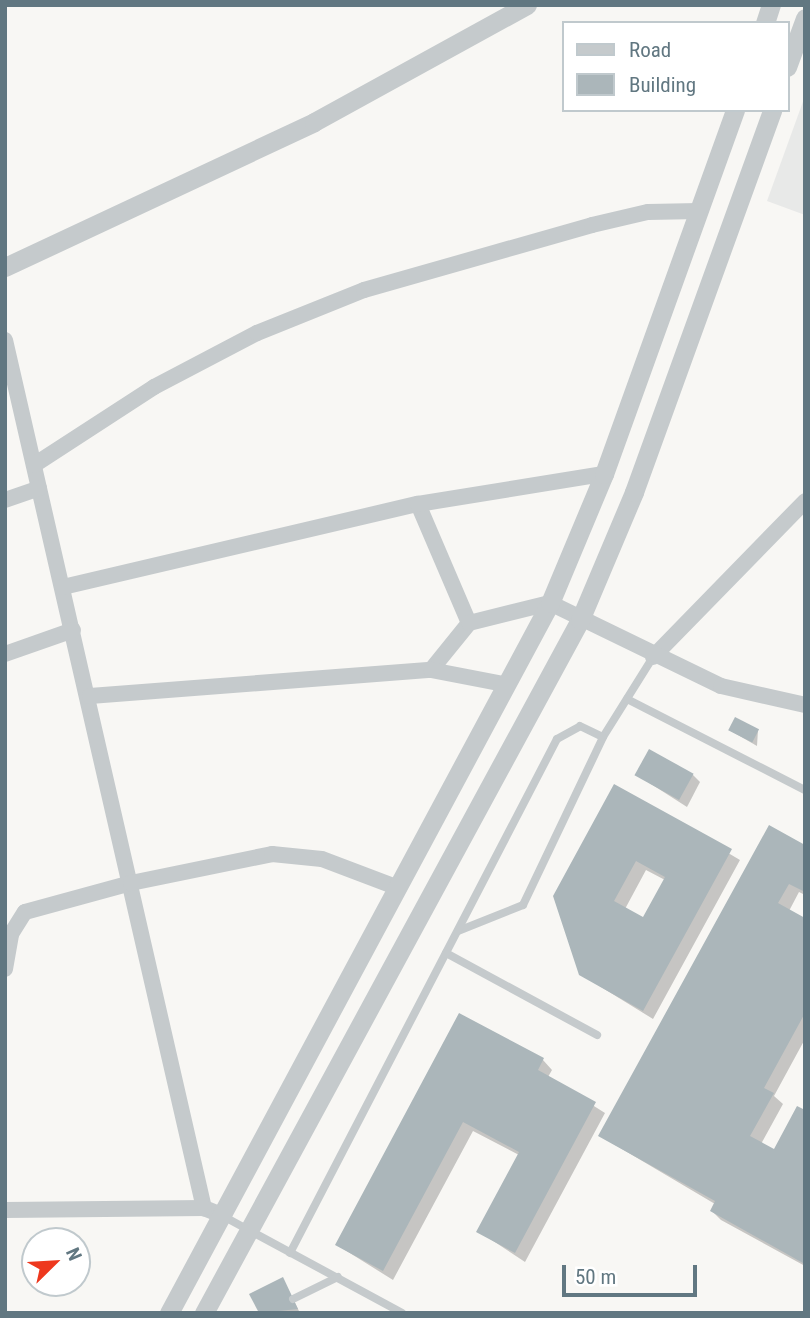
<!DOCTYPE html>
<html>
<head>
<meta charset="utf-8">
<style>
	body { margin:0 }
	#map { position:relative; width:810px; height:1318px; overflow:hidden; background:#f8f7f4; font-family:"Roboto Condensed",sans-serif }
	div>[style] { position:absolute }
	.built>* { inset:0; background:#e8e9e8 }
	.shadow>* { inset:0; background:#0003 }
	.building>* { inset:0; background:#abb6ba; transform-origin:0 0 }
	.service>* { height:8px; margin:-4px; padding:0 4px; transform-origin:4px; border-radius:4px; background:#c5cacc }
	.minor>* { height:16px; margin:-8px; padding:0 8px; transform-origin:8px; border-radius:8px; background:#c5cacc }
	.tertiary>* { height:19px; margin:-9.5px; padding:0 9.5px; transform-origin:9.5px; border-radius:9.5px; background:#c5cacc }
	span { translate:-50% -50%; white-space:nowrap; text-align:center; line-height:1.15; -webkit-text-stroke:7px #fff; paint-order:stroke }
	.frame { position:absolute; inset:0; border:7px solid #617781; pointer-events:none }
	.legend { position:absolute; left:562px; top:21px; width:228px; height:91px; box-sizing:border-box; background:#fff; border:2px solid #c0c9cd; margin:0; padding:9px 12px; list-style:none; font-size:21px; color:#617781 }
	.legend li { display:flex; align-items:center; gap:14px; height:35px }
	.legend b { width:35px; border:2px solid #c0c9cd }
	.north { position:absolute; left:21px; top:1227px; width:70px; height:70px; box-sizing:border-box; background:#fff; border:2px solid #c0c9cd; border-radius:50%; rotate:66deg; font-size:19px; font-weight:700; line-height:28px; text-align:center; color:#617781 }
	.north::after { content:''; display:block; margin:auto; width:24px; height:32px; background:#ee381e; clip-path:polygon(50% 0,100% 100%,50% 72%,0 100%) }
	.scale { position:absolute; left:562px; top:1265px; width:135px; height:32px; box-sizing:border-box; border:4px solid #617781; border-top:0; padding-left:9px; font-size:21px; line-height:24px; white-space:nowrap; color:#617781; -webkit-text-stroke:5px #fff; paint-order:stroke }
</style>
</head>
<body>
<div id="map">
	<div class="built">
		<div style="clip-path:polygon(805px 96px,805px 215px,767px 201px)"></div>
	</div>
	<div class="shadow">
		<div style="clip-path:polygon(758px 730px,757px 746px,731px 731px)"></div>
		<div style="clip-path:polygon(637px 775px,693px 775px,700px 782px,687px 807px)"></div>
		<div style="clip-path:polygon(evenodd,615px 786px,740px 860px,653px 1019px,580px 974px,615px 786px,646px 870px,665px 880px,644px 919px,625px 909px,646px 870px)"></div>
		<div style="clip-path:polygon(805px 847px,805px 895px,799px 892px,789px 911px,805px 920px,805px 1039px,774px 1096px,783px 1104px,761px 1144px,774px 1152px,805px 1112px,805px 1266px,721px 1220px,712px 1211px,715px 1204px,600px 1136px)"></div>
		<div style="clip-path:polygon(460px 1015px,543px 1060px,552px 1070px,548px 1077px,605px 1113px,525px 1262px,478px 1231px,519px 1155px,473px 1131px,393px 1280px,337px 1245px)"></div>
		<div style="clip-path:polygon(284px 1281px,299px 1311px,261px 1313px)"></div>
	</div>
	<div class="building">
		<div style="left:735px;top:717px;width:27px;height:15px;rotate:27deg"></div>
		<div style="left:649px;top:749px;width:51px;height:30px;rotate:29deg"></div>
		<div style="clip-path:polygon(evenodd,614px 784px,732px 849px,643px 1011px,579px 975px,553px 896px,614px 784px,636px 861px,665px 877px,643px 917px,614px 901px,636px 861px)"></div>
		<div style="clip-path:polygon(769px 825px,805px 845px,805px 892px,789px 884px,778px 903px,805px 918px,805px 1013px,764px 1088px,774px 1093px,750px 1136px,774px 1149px,797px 1106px,805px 1110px,803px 1263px,710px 1211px,715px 1201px,598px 1136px)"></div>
		<div style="clip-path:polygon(459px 1013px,544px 1058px,538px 1070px,596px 1102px,515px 1253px,476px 1232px,519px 1152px,463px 1122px,383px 1271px,335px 1245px)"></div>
		<div style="clip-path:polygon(283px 1277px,298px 1309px,259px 1313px,249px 1294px)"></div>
	</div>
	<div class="service">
		<div style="left:627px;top:699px;width:200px;rotate:27.1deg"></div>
		<div style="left:458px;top:931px;width:70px;rotate:-21.8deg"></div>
		<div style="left:523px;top:905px;width:186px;rotate:-64.5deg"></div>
		<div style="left:603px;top:737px;width:94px;rotate:-58deg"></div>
		<div style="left:446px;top:953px;width:172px;rotate:28.5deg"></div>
		<div style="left:221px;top:1215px;width:206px;rotate:28.4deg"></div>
		<div style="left:290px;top:1253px;width:579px;rotate:-62.55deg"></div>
		<div style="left:557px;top:739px;width:26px;rotate:-29deg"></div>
		<div style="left:580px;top:726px;width:25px;rotate:26deg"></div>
		<div style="left:293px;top:1299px;width:50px;rotate:-26.1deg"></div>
	</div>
	<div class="minor">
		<div style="left:5px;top:340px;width:891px;rotate:77.09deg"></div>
		<div style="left:204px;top:1208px;width:18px;rotate:22deg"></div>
		<div style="left:34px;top:465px;width:143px;rotate:-33deg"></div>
		<div style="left:154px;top:387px;width:116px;rotate:-27.7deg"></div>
		<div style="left:257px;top:333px;width:115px;rotate:-21.9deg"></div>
		<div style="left:364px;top:290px;width:237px;rotate:-15.9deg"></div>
		<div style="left:592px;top:225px;width:57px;rotate:-13.1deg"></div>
		<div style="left:648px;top:212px;width:51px;rotate:-1.1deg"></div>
		<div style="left:5px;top:500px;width:36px;rotate:-19deg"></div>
		<div style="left:418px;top:504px;width:129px;rotate:66.8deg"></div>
		<div style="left:63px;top:587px;width:365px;rotate:-13.2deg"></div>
		<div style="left:418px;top:504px;width:188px;rotate:-9.2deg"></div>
		<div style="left:5px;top:654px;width:72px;rotate:-19.4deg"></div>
		<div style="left:653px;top:657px;width:218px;rotate:-45.7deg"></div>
		<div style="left:431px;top:670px;width:60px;rotate:-51deg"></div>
		<div style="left:469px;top:623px;width:83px;rotate:-13.9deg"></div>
		<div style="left:550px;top:603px;width:190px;rotate:25.9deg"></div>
		<div style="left:721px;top:686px;width:86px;rotate:12.7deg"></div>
		<div style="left:90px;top:696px;width:342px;rotate:-4.4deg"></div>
		<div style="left:431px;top:670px;width:74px;rotate:10.9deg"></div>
		<div style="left:5px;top:969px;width:36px;rotate:-80deg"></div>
		<div style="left:11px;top:934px;width:26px;rotate:-58deg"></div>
		<div style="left:25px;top:912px;width:110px;rotate:-15.3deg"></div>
		<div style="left:131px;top:883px;width:144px;rotate:-11.6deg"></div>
		<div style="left:272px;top:854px;width:50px;rotate:5.7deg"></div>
		<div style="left:322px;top:859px;width:79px;rotate:20.7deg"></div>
		<div style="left:5px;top:1210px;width:199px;rotate:-0.6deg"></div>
	</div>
	<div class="tertiary">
		<div style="left:765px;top:23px;width:19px;rotate:-72deg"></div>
		<div style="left:787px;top:67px;width:52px;rotate:-69.8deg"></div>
		<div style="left:5px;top:267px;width:341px;rotate:-25.1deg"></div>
		<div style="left:314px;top:122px;width:243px;rotate:-28.8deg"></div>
		<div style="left:169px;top:1313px;width:806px;rotate:-61.78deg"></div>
		<div style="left:550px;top:603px;width:140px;rotate:-67.3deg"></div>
		<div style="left:604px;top:474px;width:387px;rotate:-70.2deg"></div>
		<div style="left:204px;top:1313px;width:788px;rotate:-61.52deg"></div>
		<div style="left:580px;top:620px;width:139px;rotate:-67.1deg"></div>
		<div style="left:634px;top:492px;width:406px;rotate:-70.1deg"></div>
	</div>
	<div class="frame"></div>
	<ul class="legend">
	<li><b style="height:9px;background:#c5cacc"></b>Road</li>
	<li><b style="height:19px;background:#abb6ba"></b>Building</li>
	</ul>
	<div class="north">N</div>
	<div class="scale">50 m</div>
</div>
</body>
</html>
